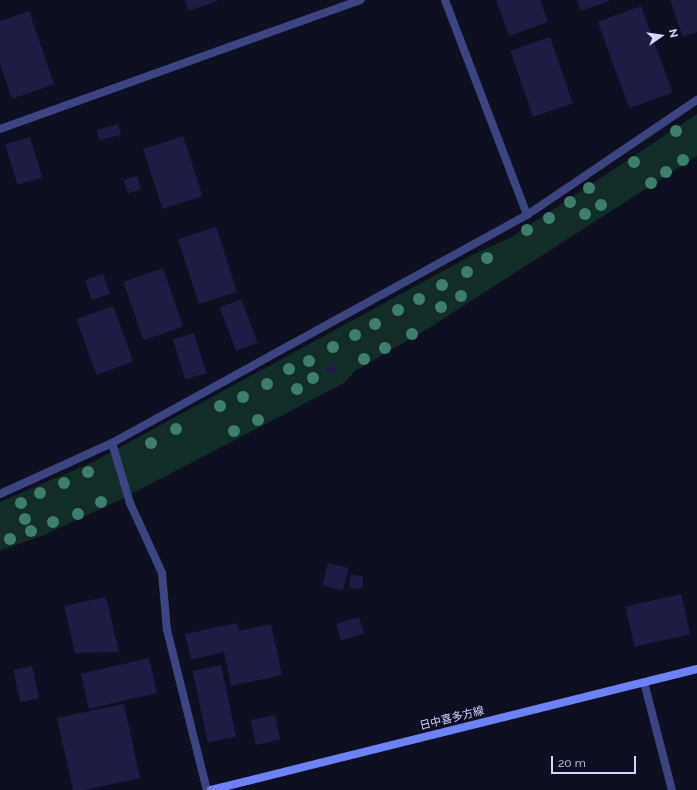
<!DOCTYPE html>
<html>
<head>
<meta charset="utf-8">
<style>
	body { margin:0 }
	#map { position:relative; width:697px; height:790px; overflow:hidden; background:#0f0f22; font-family:Raleway,"Noto Sans JP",sans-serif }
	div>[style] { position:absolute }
	.green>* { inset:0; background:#122c27 }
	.building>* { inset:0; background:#1e1c42; transform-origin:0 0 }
	.street>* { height:8px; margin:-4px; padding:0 4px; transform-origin:4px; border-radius:4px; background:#3c457f }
	.secondary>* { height:8px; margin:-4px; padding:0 4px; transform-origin:4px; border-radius:4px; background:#6f81f8 }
	.trees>* { width:12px; height:12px; margin:-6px; border-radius:50%; background:#3d7e6c }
	span { translate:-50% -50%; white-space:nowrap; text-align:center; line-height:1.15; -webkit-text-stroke:3.5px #0f0f22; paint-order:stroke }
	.street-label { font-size:11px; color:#d3d5fd }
	.north { position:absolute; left:641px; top:16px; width:40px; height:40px; -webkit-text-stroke:3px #0f0f22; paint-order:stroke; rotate:77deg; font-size:11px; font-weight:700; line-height:16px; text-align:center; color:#d3d5fd }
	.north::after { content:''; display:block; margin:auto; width:14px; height:18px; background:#d3d5fd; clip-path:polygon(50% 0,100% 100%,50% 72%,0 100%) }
	.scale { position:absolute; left:551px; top:756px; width:85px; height:18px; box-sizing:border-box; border:2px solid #d3d5fd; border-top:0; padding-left:5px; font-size:12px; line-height:14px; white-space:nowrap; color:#d3d5fd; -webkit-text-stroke:3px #0f0f22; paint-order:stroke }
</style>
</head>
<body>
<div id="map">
	<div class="green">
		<div style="clip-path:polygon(697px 114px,697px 156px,429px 328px,355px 371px,344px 383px,120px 500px,44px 535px,0 551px,0 502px,93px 462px,476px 253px,510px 238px)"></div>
	</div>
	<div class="building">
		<div style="clip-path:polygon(185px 0,220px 0,189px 11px)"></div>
		<div style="clip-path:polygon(496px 0,540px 0,548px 22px,509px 36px)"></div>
		<div style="clip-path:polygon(577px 0,612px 0,581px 11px)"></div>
		<div style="clip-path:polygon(670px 0,697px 0,697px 32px,683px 37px)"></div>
		<div style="left:641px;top:6px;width:92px;height:46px;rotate:70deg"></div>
		<div style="clip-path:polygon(29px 11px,54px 84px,12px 99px,0 63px,0 21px)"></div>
		<div style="left:550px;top:37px;width:70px;height:42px;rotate:71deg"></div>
		<div style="left:118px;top:124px;width:11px;height:22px;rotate:75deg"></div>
		<div style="left:183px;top:136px;width:63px;height:42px;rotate:72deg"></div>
		<div style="left:30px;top:137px;width:42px;height:26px;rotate:73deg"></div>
		<div style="left:137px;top:176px;width:14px;height:14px;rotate:73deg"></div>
		<div style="left:216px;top:227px;width:68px;height:40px;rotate:72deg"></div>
		<div style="left:163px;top:268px;width:62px;height:42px;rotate:71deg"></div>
		<div style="left:103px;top:274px;width:21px;height:19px;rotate:71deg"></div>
		<div style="left:241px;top:299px;width:47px;height:23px;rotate:69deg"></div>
		<div style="left:113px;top:306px;width:59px;height:39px;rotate:70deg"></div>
		<div style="left:194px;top:333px;width:42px;height:22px;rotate:73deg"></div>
		<div style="left:334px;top:364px;width:7px;height:10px;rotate:63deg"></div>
		<div style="left:328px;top:563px;width:21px;height:23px;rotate:14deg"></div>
		<div style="left:350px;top:575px;width:13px;height:13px;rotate:4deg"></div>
		<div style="left:681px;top:594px;width:41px;height:57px;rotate:77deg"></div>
		<div style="clip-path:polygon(106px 597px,119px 652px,75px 653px,64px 606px)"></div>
		<div style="left:359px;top:617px;width:17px;height:24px;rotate:73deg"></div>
		<div style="clip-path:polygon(237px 623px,239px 631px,271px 624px,282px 675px,231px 686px,224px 652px,191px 660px,185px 634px)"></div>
		<div style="left:149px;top:658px;width:36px;height:70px;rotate:77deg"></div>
		<div style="left:221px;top:665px;width:73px;height:29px;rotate:78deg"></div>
		<div style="left:32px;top:666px;width:33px;height:19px;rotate:78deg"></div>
		<div style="clip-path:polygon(124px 704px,140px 778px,85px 790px,73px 790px,57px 718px)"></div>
		<div style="left:275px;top:715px;width:25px;height:25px;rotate:78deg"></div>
	</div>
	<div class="street">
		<div style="left:445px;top:0;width:230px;rotate:69.1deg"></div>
		<div style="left:0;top:129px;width:383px;rotate:-19.7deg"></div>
		<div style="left:112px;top:443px;width:63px;rotate:73.3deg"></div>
		<div style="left:130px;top:503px;width:77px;rotate:65.4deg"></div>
		<div style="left:162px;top:573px;width:57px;rotate:85deg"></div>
		<div style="left:167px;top:630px;width:165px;rotate:76deg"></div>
		<div style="left:0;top:494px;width:123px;rotate:-24.5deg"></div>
		<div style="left:112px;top:443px;width:474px;rotate:-28.8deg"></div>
		<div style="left:527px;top:215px;width:205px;rotate:-34.1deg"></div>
		<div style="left:644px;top:682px;width:112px;rotate:75.5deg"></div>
	</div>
	<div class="secondary">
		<div style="left:211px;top:790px;width:501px;rotate:-13.98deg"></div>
	</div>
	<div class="trees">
		<div style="left:676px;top:131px"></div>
		<div style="left:683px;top:160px"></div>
		<div style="left:634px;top:162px"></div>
		<div style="left:666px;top:172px"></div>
		<div style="left:651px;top:183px"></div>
		<div style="left:589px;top:188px"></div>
		<div style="left:570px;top:202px"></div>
		<div style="left:601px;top:205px"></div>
		<div style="left:585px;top:214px"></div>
		<div style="left:549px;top:218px"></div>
		<div style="left:527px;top:230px"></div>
		<div style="left:487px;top:258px"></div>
		<div style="left:467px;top:272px"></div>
		<div style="left:442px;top:285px"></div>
		<div style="left:461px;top:296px"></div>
		<div style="left:419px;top:299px"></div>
		<div style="left:441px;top:307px"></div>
		<div style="left:398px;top:310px"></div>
		<div style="left:375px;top:324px"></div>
		<div style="left:412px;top:334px"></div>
		<div style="left:355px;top:335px"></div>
		<div style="left:333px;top:347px"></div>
		<div style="left:385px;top:348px"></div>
		<div style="left:364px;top:359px"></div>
		<div style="left:309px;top:361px"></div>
		<div style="left:289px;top:369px"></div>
		<div style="left:313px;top:378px"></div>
		<div style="left:267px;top:384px"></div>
		<div style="left:297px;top:389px"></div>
		<div style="left:243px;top:397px"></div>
		<div style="left:220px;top:406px"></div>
		<div style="left:258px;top:420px"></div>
		<div style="left:176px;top:429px"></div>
		<div style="left:234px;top:431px"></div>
		<div style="left:151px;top:443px"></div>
		<div style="left:88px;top:472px"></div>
		<div style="left:64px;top:483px"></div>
		<div style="left:40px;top:493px"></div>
		<div style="left:101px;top:502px"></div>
		<div style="left:21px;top:503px"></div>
		<div style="left:78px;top:514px"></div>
		<div style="left:25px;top:519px"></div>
		<div style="left:53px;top:522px"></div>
		<div style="left:31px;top:531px"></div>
		<div style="left:10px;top:539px"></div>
	</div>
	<div class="street-label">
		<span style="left:452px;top:719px;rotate:-14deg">日中喜多方線</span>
	</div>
	<div class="north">N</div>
	<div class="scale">20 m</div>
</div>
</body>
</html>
